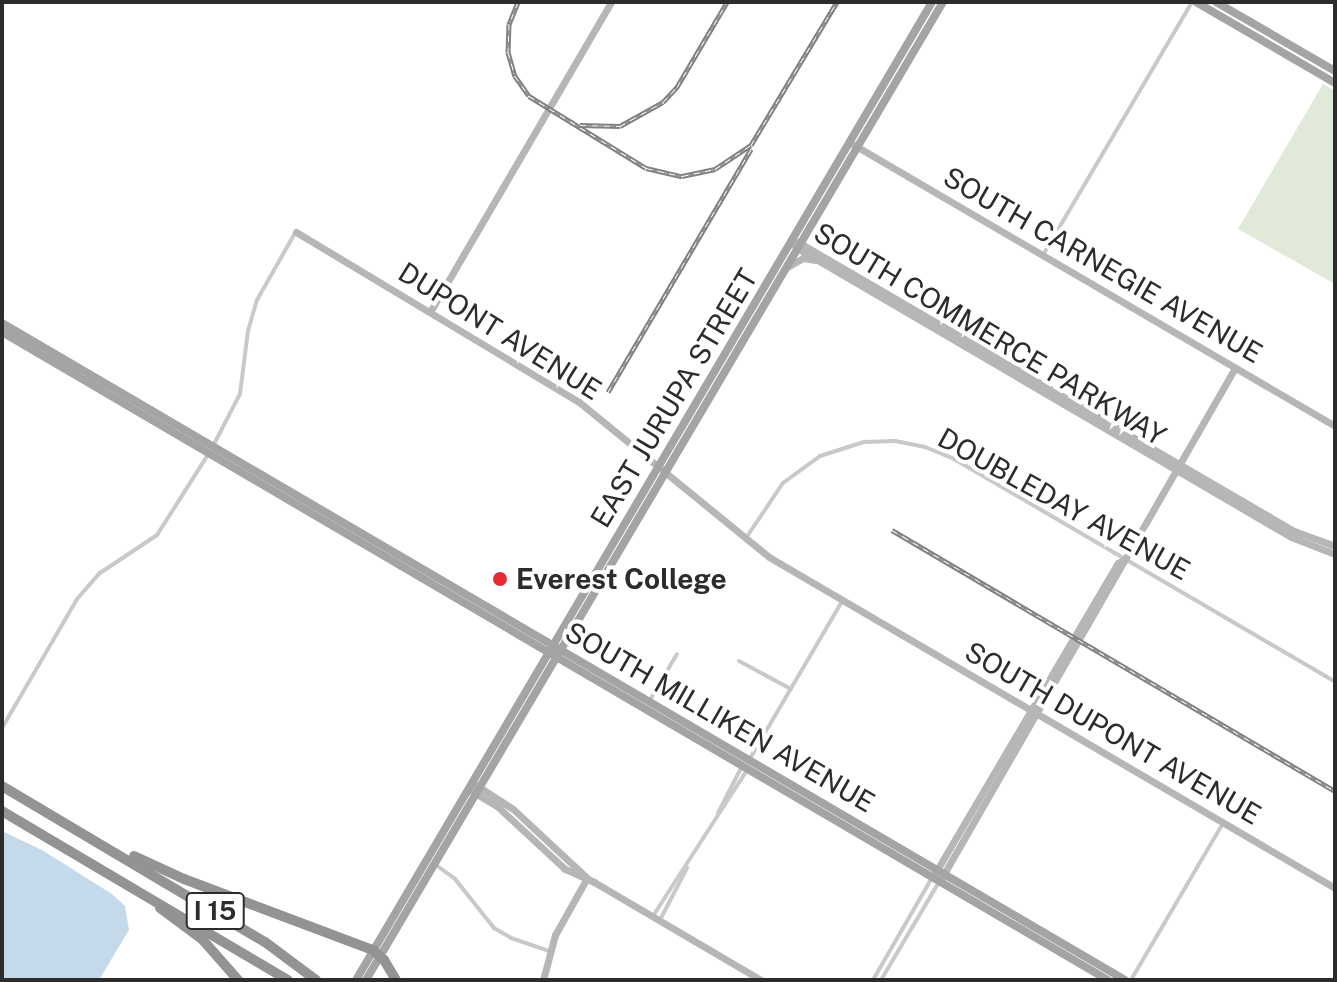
<!DOCTYPE html>
<html>
<head>
<meta charset="utf-8">
<style>
	body { margin:0 }
	#map { position:relative; width:1337px; height:982px; overflow:hidden; background:#fff; font-family:"Public Sans",sans-serif }
	div>[style] { position:absolute }
	.green>* { inset:0; background:#e1ead9 }
	.water>* { inset:0; background:#c4daeb }
	.street>* { height:4px; margin:-2px; padding:0 2px; transform-origin:2px; border-radius:2px; background:#c9c9c9 }
	.secondary>* { height:7px; margin:-3.5px; padding:0 3.5px; transform-origin:3.5px; border-radius:3.5px; background:#b6b6b6 }
	.primary>* { height:8px; margin:-4px; padding:0 4px; transform-origin:4px; border-radius:4px; background:#a4a4a4 }
	.highway>* { height:10px; margin:-5px; padding:0 5px; transform-origin:5px; border-radius:5px; background:#939393 }
	.rail>* { height:5px; margin-top:-2.5px; transform-origin:0; background:repeating-linear-gradient(90deg,#fff 0 6px,#818181 0 12px); box-sizing:border-box; border-block:2px solid #818181 }
	.dots>* { width:22px; height:22px; translate:-50% -50%; box-sizing:border-box; border:4px solid #fff; border-radius:50% }
	span { translate:-50% -50%; white-space:nowrap; text-align:center; line-height:1.15; -webkit-text-stroke:8px #fff; paint-order:stroke }
	.shield-label span { padding:2px 6px; background:#fff; border:2px solid; border-radius:6px; -webkit-text-stroke-width:0 }
	.shield-label { font-size:26px; color:#2c2c2c; font-weight:700 }
	.street-label { font-size:28px; color:#2c2c2c }
	.poi-label { font-size:28px; color:#2c2c2c; font-weight:700 }
	.left { translate:0 -50%; text-align:left }
	.frame { position:absolute; inset:0; border:4px solid #2c2c2c; pointer-events:none }
</style>
</head>
<body>
<div id="map">
	<div class="green">
		<div style="clip-path:polygon(1323px 84px,1335px 91px,1335px 284px,1238px 229px)"></div>
	</div>
	<div class="water">
		<div style="clip-path:polygon(2px 831px,42px 850px,112px 894px,125px 906px,129px 930px,99px 980px,2px 980px)"></div>
	</div>
	<div class="street">
		<div style="left:1043px;top:255px;width:294px;rotate:-59.5deg"></div>
		<div style="left:213px;top:446px;width:59px;rotate:-62.6deg"></div>
		<div style="left:240px;top:394px;width:64px;rotate:-82.8deg"></div>
		<div style="left:248px;top:331px;width:32px;rotate:-74deg"></div>
		<div style="left:257px;top:300px;width:77px;rotate:-60.4deg"></div>
		<div style="left:746px;top:538px;width:66px;rotate:-56.1deg"></div>
		<div style="left:783px;top:483px;width:46px;rotate:-36.1deg"></div>
		<div style="left:820px;top:456px;width:46px;rotate:-17.7deg"></div>
		<div style="left:864px;top:442px;width:31px;rotate:-2deg"></div>
		<div style="left:895px;top:441px;width:31px;rotate:11deg"></div>
		<div style="left:925px;top:447px;width:31px;rotate:22deg"></div>
		<div style="left:954px;top:459px;width:441px;rotate:30.3deg"></div>
		<div style="left:739px;top:661px;width:59px;rotate:28.3deg"></div>
		<div style="left:650px;top:700px;width:53px;rotate:-59.6deg"></div>
		<div style="left:2px;top:728px;width:149px;rotate:-59.8deg"></div>
		<div style="left:77px;top:599px;width:35px;rotate:-49deg"></div>
		<div style="left:100px;top:573px;width:69px;rotate:-33.7deg"></div>
		<div style="left:157px;top:535px;width:97px;rotate:-57.6deg"></div>
		<div style="left:749px;top:760px;width:186px;rotate:-59.6deg"></div>
		<div style="left:718px;top:813px;width:53px;rotate:-62.9deg"></div>
		<div style="left:436px;top:865px;width:24px;rotate:36deg"></div>
		<div style="left:455px;top:879px;width:63px;rotate:51.5deg"></div>
		<div style="left:494px;top:928px;width:20px;rotate:30deg"></div>
		<div style="left:511px;top:938px;width:40px;rotate:18.9deg"></div>
		<div style="left:653px;top:916px;width:174px;rotate:-57.2deg"></div>
		<div style="left:660px;top:920px;width:59px;rotate:-62.6deg"></div>
		<div style="left:873px;top:980px;width:118px;rotate:-60deg"></div>
		<div style="left:881px;top:980px;width:114px;rotate:-59.4deg"></div>
		<div style="left:1131px;top:980px;width:182px;rotate:-59.6deg"></div>
	</div>
	<div class="secondary">
		<div style="left:849px;top:142px;width:563px;rotate:30.3deg"></div>
		<div style="left:296px;top:232px;width:330px;rotate:31deg"></div>
		<div style="left:579px;top:402px;width:245px;rotate:39.2deg"></div>
		<div style="left:769px;top:557px;width:656px;rotate:30.32deg"></div>
		<div style="left:792px;top:242px;width:8px;rotate:50deg"></div>
		<div style="left:797px;top:248px;width:572px;rotate:30.33deg"></div>
		<div style="left:1291px;top:537px;width:47px;rotate:21.1deg"></div>
		<div style="left:798px;top:242px;width:574px;rotate:30.23deg"></div>
		<div style="left:1294px;top:531px;width:44px;rotate:20.1deg"></div>
		<div style="left:789px;top:266px;width:16px;rotate:-30deg"></div>
		<div style="left:803px;top:258px;width:11px;rotate:10deg"></div>
		<div style="left:430px;top:312px;width:359px;rotate:-59.7deg"></div>
		<div style="left:476px;top:785px;width:44px;rotate:33deg"></div>
		<div style="left:513px;top:809px;width:101px;rotate:43deg"></div>
		<div style="left:470px;top:790px;width:33px;rotate:31deg"></div>
		<div style="left:498px;top:807px;width:91px;rotate:42.8deg"></div>
		<div style="left:565px;top:869px;width:32px;rotate:24deg"></div>
		<div style="left:594px;top:882px;width:194px;rotate:30.4deg"></div>
		<div style="left:934px;top:875px;width:362px;rotate:-59.5deg"></div>
		<div style="left:1118px;top:563px;width:8px;rotate:-30deg"></div>
		<div style="left:941px;top:879px;width:590px;rotate:-60.09deg"></div>
		<div style="left:543px;top:980px;width:47px;rotate:-75.1deg"></div>
		<div style="left:555px;top:935px;width:65px;rotate:-60.7deg"></div>
	</div>
	<div class="primary">
		<div style="left:1196px;top:2px;width:161px;rotate:30.2deg"></div>
		<div style="left:1216px;top:2px;width:138px;rotate:30.1deg"></div>
		<div style="left:2px;top:323px;width:1301px;rotate:30.33deg"></div>
		<div style="left:2px;top:332px;width:1282px;rotate:30.37deg"></div>
		<div style="left:356px;top:980px;width:1135px;rotate:-59.5deg"></div>
		<div style="left:366px;top:980px;width:1136px;rotate:-59.46deg"></div>
	</div>
	<div class="highway">
		<div style="left:2px;top:786px;width:306px;rotate:30.7deg"></div>
		<div style="left:265px;top:942px;width:64px;rotate:36.7deg"></div>
		<div style="left:2px;top:811px;width:332px;rotate:30.6deg"></div>
		<div style="left:134px;top:856px;width:55px;rotate:24.7deg"></div>
		<div style="left:184px;top:879px;width:202px;rotate:20.6deg"></div>
		<div style="left:373px;top:950px;width:15px;rotate:42deg"></div>
		<div style="left:384px;top:960px;width:23px;rotate:59deg"></div>
		<div style="left:160px;top:908px;width:52px;rotate:36.4deg"></div>
		<div style="left:202px;top:939px;width:55px;rotate:48.7deg"></div>
	</div>
	<div class="rail">
		<div style="left:518px;top:2px;width:24px;rotate:112deg"></div>
		<div style="left:509px;top:24px;width:28px;rotate:92deg"></div>
		<div style="left:508px;top:52px;width:25px;rotate:74deg"></div>
		<div style="left:515px;top:76px;width:24px;rotate:55deg"></div>
		<div style="left:529px;top:96px;width:137px;rotate:31.6deg"></div>
		<div style="left:646px;top:168px;width:37px;rotate:13deg"></div>
		<div style="left:682px;top:176px;width:34px;rotate:-12deg"></div>
		<div style="left:715px;top:169px;width:43px;rotate:-33.7deg"></div>
		<div style="left:751px;top:145px;width:167px;rotate:-59deg"></div>
		<div style="left:580px;top:125px;width:40px;rotate:1.4deg"></div>
		<div style="left:620px;top:126px;width:49px;rotate:-29.2deg"></div>
		<div style="left:663px;top:102px;width:21px;rotate:-47deg"></div>
		<div style="left:677px;top:87px;width:99px;rotate:-59.5deg"></div>
		<div style="left:608px;top:392px;width:282px;rotate:-59.5deg"></div>
		<div style="left:892px;top:530px;width:514px;rotate:30.51deg"></div>
	</div>
	<div class="dots">
		<div style="left:500px;top:579px;background:#e62b31"></div>
	</div>
	<div class="shield-label">
		<span style="left:215px;top:911px">I 15</span>
	</div>
	<div class="street-label">
		<span style="left:1103px;top:265px;rotate:30deg">SOUTH CARNEGIE AVENUE</span>
		<span style="left:500px;top:331px;rotate:32deg">DUPONT AVENUE</span>
		<span style="left:990px;top:334px;rotate:31deg">SOUTH COMMERCE PARKWAY</span>
		<span style="left:674px;top:398px;rotate:-59deg">EAST JURUPA STREET</span>
		<span style="left:1064px;top:504px;rotate:29deg">DOUBLEDAY AVENUE</span>
		<span style="left:720px;top:717px;rotate:30deg">SOUTH MILLIKEN AVENUE</span>
		<span style="left:1113px;top:733px;rotate:30deg">SOUTH DUPONT AVENUE</span>
	</div>
	<div class="poi-label">
		<span class="left" style="left:516px;top:579px">Everest College</span>
	</div>
	<div class="frame"></div>
</div>
</body>
</html>
